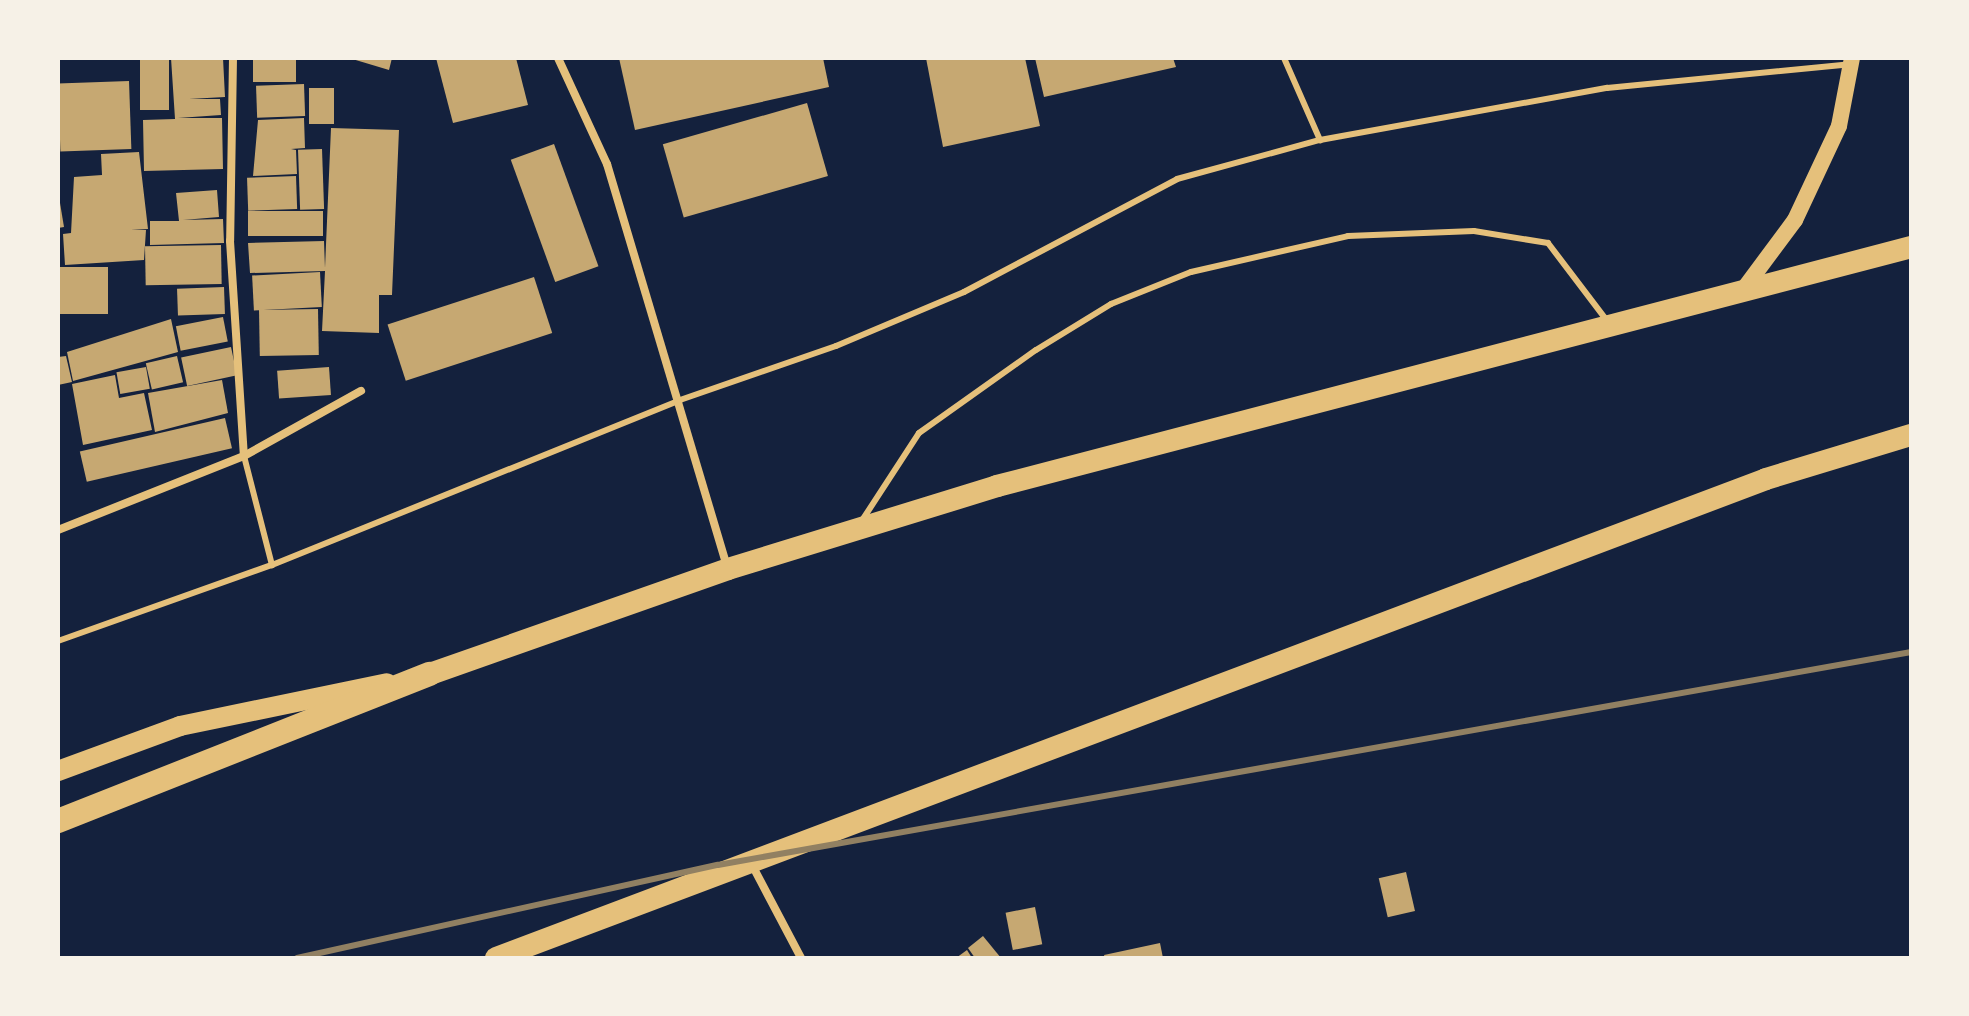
<!DOCTYPE html>
<html>
<head>
<meta charset="utf-8">
<style>
	body { margin:0 }
	#map { position:relative; width:1969px; height:1016px; overflow:hidden; background:#14213d; font-family:Cabin,sans-serif }
	div>[style] { position:absolute }
	.building>* { inset:0; background:#c6a872; transform-origin:0 0 }
	.service>* { height:6px; margin:-3px; padding:0 3px; transform-origin:3px; border-radius:3px; background:#e5c07b }
	.minor>* { height:8px; margin:-4px; padding:0 4px; transform-origin:4px; border-radius:4px; background:#e5c07b }
	.secondary>* { height:16px; margin:-8px; padding:0 8px; transform-origin:8px; border-radius:8px; background:#e5c07b }
	.primary>* { height:20px; margin:-10px; padding:0 10px; transform-origin:10px; border-radius:10px; background:#e5c07b }
	.trunk>* { height:22px; margin:-11px; padding:0 11px; transform-origin:11px; border-radius:11px; background:#e5c07b }
	.motorway>* { height:24px; margin:-12px; padding:0 12px; transform-origin:12px; border-radius:12px; background:#e5c07b }
	.rail>* { height:6px; margin:-3px; padding:0 3px; transform-origin:3px; border-radius:3px; background:#918062 }
	span { translate:-50% -50%; white-space:nowrap; text-align:center; line-height:1.15; -webkit-text-stroke:8px #f6f1e7; paint-order:stroke }
	.frame { position:absolute; inset:0; border:60px solid #f6f1e7; pointer-events:none }
</style>
</head>
<body>
<div id="map">
	<div class="building">
		<div style="left:140px;top:58px;width:29px;height:52px"></div>
		<div style="clip-path:polygon(171px 58px,223px 58px,225px 97px,189px 99px,220px 99px,221px 115px,178px 118px,222px 118px,223px 169px,144px 171px,143px 120px,175px 119px)"></div>
		<div style="left:253px;top:58px;width:43px;height:24px"></div>
		<div style="clip-path:polygon(349px 58px,392px 58px,389px 70px)"></div>
		<div style="clip-path:polygon(436px 58px,516px 58px,528px 105px,453px 123px)"></div>
		<div style="clip-path:polygon(619px 58px,823px 58px,829px 87px,635px 130px)"></div>
		<div style="clip-path:polygon(926px 58px,1025px 58px,1040px 126px,943px 147px)"></div>
		<div style="clip-path:polygon(1035px 58px,1173px 58px,1176px 67px,1044px 97px)"></div>
		<div style="left:129px;top:81px;width:68px;height:71px;rotate:88deg"></div>
		<div style="left:304px;top:84px;width:32px;height:48px;rotate:88deg"></div>
		<div style="left:334px;top:88px;width:36px;height:25px;rotate:90deg"></div>
		<div style="left:807px;top:103px;width:76px;height:150px;rotate:74deg"></div>
		<div style="clip-path:polygon(304px 118px,305px 148px,291px 149px,296px 150px,297px 174px,253px 176px,258px 120px)"></div>
		<div style="clip-path:polygon(331px 128px,399px 130px,392px 295px,379px 295px,379px 333px,322px 331px,325px 271px,250px 273px,248px 243px,324px 241px,325px 268px)"></div>
		<div style="left:554px;top:144px;width:130px;height:46px;rotate:70deg"></div>
		<div style="left:322px;top:149px;width:60px;height:24px;rotate:88deg"></div>
		<div style="clip-path:polygon(139px 152px,148px 229px,131px 230px,146px 230px,144px 260px,65px 265px,63px 234px,71px 233px,74px 177px,102px 175px,101px 154px)"></div>
		<div style="left:296px;top:176px;width:33px;height:49px;rotate:88deg"></div>
		<div style="clip-path:polygon(217px 190px,219px 217px,183px 220px,223px 219px,224px 243px,150px 245px,150px 221px,179px 221px,176px 193px)"></div>
		<div style="clip-path:polygon(58px 191px,64px 227px,58px 228px)"></div>
		<div style="left:323px;top:211px;width:25px;height:75px;rotate:90deg"></div>
		<div style="left:221px;top:245px;width:39px;height:76px;rotate:89deg"></div>
		<div style="left:58px;top:267px;width:50px;height:47px"></div>
		<div style="left:320px;top:272px;width:35px;height:68px;rotate:87deg"></div>
		<div style="left:534px;top:277px;width:59px;height:154px;rotate:72deg"></div>
		<div style="left:224px;top:287px;width:27px;height:47px;rotate:88deg"></div>
		<div style="left:318px;top:309px;width:46px;height:59px;rotate:89deg"></div>
		<div style="left:223px;top:317px;width:25px;height:48px;rotate:79deg"></div>
		<div style="clip-path:polygon(171px 319px,178px 352px,73px 381px,67px 352px)"></div>
		<div style="left:231px;top:347px;width:29px;height:51px;rotate:78deg"></div>
		<div style="clip-path:polygon(66px 356px,72px 382px,58px 385px,58px 357px)"></div>
		<div style="left:177px;top:356px;width:27px;height:32px;rotate:77deg"></div>
		<div style="left:146px;top:367px;width:22px;height:30px;rotate:80deg"></div>
		<div style="left:329px;top:367px;width:28px;height:52px;rotate:86deg"></div>
		<div style="clip-path:polygon(115px 375px,119px 398px,144px 393px,152px 430px,83px 445px,72px 384px)"></div>
		<div style="clip-path:polygon(222px 380px,228px 413px,155px 432px,148px 393px)"></div>
		<div style="left:225px;top:418px;width:31px;height:149px;rotate:77deg"></div>
		<div style="left:1406px;top:872px;width:40px;height:28px;rotate:77deg"></div>
		<div style="left:1035px;top:907px;width:38px;height:30px;rotate:79deg"></div>
		<div style="clip-path:polygon(983px 936px,1001px 958px,975px 958px,968px 948px)"></div>
		<div style="clip-path:polygon(1160px 943px,1163px 958px,1105px 958px,1104px 955px)"></div>
		<div style="clip-path:polygon(967px 950px,972px 958px,956px 958px)"></div>
	</div>
	<div class="service">
		<div style="left:1284px;top:58px;width:90px;rotate:66.3deg"></div>
		<div style="left:244px;top:456px;width:113px;rotate:75.6deg"></div>
		<div style="left:861px;top:522px;width:106px;rotate:-56.9deg"></div>
		<div style="left:919px;top:433px;width:143px;rotate:-35.4deg"></div>
		<div style="left:1036px;top:350px;width:88px;rotate:-31.5deg"></div>
		<div style="left:1111px;top:304px;width:86px;rotate:-21.8deg"></div>
		<div style="left:1191px;top:272px;width:161px;rotate:-12.9deg"></div>
		<div style="left:1348px;top:236px;width:126px;rotate:-2.3deg"></div>
		<div style="left:1474px;top:231px;width:75px;rotate:9.2deg"></div>
		<div style="left:1548px;top:243px;width:99px;rotate:52.8deg"></div>
		<div style="left:58px;top:641px;width:227px;rotate:-19.6deg"></div>
		<div style="left:272px;top:565px;width:440px;rotate:-22deg"></div>
		<div style="left:680px;top:400px;width:165px;rotate:-19.1deg"></div>
		<div style="left:836px;top:346px;width:139px;rotate:-22.9deg"></div>
		<div style="left:964px;top:292px;width:241px;rotate:-27.9deg"></div>
		<div style="left:1177px;top:179px;width:148px;rotate:-15.3deg"></div>
		<div style="left:1320px;top:140px;width:292px;rotate:-10.3deg"></div>
		<div style="left:1607px;top:88px;width:244px;rotate:-5.6deg"></div>
	</div>
	<div class="minor">
		<div style="left:233px;top:58px;width:183px;rotate:90.9deg"></div>
		<div style="left:230px;top:241px;width:215px;rotate:86.3deg"></div>
		<div style="left:558px;top:58px;width:117px;rotate:65.2deg"></div>
		<div style="left:607px;top:164px;width:423px;rotate:73.4deg"></div>
		<div style="left:58px;top:530px;width:200px;rotate:-21.7deg"></div>
		<div style="left:244px;top:456px;width:134px;rotate:-29.1deg"></div>
		<div style="left:751px;top:863px;width:107px;rotate:62.2deg"></div>
	</div>
	<div class="secondary">
		<div style="left:1740px;top:294px;width:92px;rotate:-53.4deg"></div>
		<div style="left:1795px;top:220px;width:104px;rotate:-64.9deg"></div>
		<div style="left:1839px;top:126px;width:69px;rotate:-79.2deg"></div>
	</div>
	<div class="primary">
		<div style="left:58px;top:771px;width:130px;rotate:-20.2deg"></div>
		<div style="left:180px;top:726px;width:211px;rotate:-11.7deg"></div>
	</div>
	<div class="trunk">
		<div style="left:430px;top:674px;width:316px;rotate:-19.4deg"></div>
		<div style="left:728px;top:569px;width:282px;rotate:-17.1deg"></div>
		<div style="left:997px;top:486px;width:945px;rotate:-14.65deg"></div>
		<div style="left:496px;top:958px;width:1357px;rotate:-20.66deg"></div>
		<div style="left:1766px;top:479px;width:152px;rotate:-16.9deg"></div>
	</div>
	<div class="motorway">
		<div style="left:58px;top:821px;width:400px;rotate:-21.6deg"></div>
	</div>
	<div class="rail">
		<div style="left:297px;top:958px;width:431px;rotate:-12.5deg"></div>
		<div style="left:718px;top:865px;width:1212px;rotate:-10.12deg"></div>
	</div>
	<div class="frame"></div>
</div>
</body>
</html>
